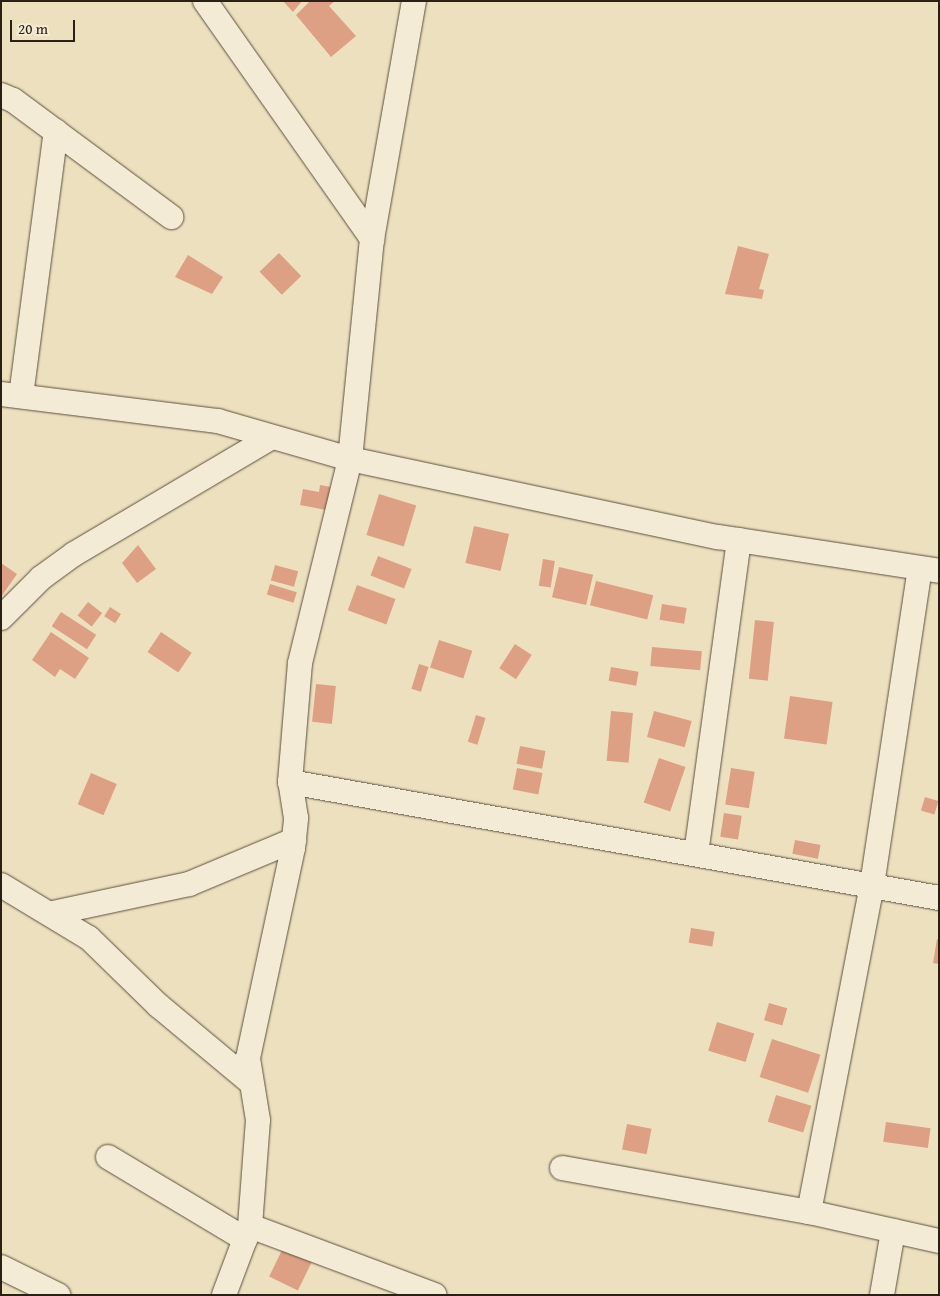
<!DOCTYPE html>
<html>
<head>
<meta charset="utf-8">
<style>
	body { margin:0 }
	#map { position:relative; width:940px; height:1296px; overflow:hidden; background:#ede0be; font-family:"Gentium Book Plus",serif }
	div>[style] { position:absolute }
	.building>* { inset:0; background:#dea084; transform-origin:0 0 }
	.roads { filter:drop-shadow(0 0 1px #5b503f) drop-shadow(0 0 1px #5b503f) }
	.minor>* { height:24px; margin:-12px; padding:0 12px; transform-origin:12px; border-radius:12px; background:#f3ebd5 }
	span { translate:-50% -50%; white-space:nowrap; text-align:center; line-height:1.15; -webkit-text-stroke:5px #f3ebd5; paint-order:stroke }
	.frame { position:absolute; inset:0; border:2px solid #2a2015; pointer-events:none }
	.scale { position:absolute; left:10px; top:20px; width:65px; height:22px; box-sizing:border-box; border:2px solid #2a2015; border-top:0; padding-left:6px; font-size:15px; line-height:18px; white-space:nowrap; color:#2a2015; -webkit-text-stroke:4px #f3ebd5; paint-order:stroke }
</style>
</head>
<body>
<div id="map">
	<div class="building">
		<div style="clip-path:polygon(283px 1px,302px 1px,293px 12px)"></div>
		<div style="clip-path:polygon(310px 1px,335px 1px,329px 6px,356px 36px,331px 57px,296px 15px)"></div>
		<div style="clip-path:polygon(738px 246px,769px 254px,759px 289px,764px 290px,762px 299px,725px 294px)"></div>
		<div style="left:279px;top:253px;width:32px;height:27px;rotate:46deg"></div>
		<div style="clip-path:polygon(188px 255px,223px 277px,212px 294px,175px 277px)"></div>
		<div style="clip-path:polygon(320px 485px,331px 487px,326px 510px,300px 505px,303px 489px,319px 492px)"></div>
		<div style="left:379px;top:494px;width:39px;height:43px;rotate:17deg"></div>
		<div style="left:474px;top:526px;width:36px;height:38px;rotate:13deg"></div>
		<div style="clip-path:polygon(138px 545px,156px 569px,137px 583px,122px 563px)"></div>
		<div style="left:378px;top:556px;width:36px;height:21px;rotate:21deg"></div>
		<div style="left:543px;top:559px;width:12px;height:27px;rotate:9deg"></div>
		<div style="clip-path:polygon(1px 563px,17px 574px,1px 597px)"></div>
		<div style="left:275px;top:565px;width:24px;height:16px;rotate:15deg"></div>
		<div style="left:559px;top:567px;width:35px;height:31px;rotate:13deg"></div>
		<div style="left:596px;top:581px;width:59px;height:25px;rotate:14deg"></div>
		<div style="left:270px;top:584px;width:28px;height:11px;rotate:17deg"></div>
		<div style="left:357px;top:585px;width:41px;height:27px;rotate:20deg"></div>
		<div style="left:88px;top:602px;width:18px;height:17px;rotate:38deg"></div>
		<div style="left:662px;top:604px;width:25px;height:16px;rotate:9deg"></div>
		<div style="left:110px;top:607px;width:13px;height:11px;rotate:32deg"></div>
		<div style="left:61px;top:612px;width:42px;height:17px;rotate:33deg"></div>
		<div style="left:755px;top:620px;width:19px;height:59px;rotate:6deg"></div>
		<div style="clip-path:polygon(51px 632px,89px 658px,75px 679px,60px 669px,55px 677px,32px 660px)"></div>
		<div style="left:161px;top:632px;width:37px;height:24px;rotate:34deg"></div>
		<div style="left:439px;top:640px;width:35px;height:29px;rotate:18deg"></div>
		<div style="left:515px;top:644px;width:20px;height:29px;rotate:33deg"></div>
		<div style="left:652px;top:647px;width:50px;height:19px;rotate:5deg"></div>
		<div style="left:419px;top:664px;width:10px;height:26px;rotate:17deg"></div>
		<div style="left:611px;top:667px;width:28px;height:14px;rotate:10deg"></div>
		<div style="left:316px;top:684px;width:20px;height:38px;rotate:6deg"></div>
		<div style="left:790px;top:696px;width:43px;height:43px;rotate:8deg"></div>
		<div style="left:611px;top:711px;width:22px;height:50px;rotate:5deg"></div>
		<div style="left:654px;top:711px;width:39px;height:27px;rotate:15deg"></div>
		<div style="left:476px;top:715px;width:10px;height:28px;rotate:17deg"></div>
		<div style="left:520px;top:746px;width:26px;height:18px;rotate:11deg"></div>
		<div style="left:659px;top:758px;width:28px;height:47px;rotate:19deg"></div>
		<div style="left:517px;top:768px;width:26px;height:22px;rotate:11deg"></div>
		<div style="left:731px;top:768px;width:24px;height:37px;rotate:9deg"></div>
		<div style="left:91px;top:773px;width:28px;height:34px;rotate:23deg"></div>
		<div style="left:925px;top:797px;width:14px;height:14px;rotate:17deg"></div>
		<div style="left:724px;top:813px;width:18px;height:24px;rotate:9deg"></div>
		<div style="left:795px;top:840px;width:26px;height:14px;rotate:11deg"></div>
		<div style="left:691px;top:928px;width:24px;height:15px;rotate:9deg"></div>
		<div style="clip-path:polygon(937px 939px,939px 940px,939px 964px,933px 963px)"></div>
		<div style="left:769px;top:1003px;width:19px;height:18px;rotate:16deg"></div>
		<div style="left:717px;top:1022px;width:39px;height:30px;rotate:17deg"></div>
		<div style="left:772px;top:1039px;width:51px;height:40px;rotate:18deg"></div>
		<div style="left:776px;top:1095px;width:37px;height:28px;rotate:17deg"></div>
		<div style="left:886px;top:1122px;width:45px;height:20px;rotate:8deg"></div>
		<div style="left:627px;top:1124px;width:25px;height:26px;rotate:11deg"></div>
		<div style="left:284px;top:1246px;width:32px;height:34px;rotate:26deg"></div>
	</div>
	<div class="roads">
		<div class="minor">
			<div style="left:205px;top:1px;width:291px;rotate:54.9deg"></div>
			<div style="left:1px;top:95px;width:13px;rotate:23deg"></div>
			<div style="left:13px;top:100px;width:197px;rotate:36.5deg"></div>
			<div style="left:1px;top:394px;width:219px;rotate:7.1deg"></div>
			<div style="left:218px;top:421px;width:137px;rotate:16.1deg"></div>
			<div style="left:350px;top:459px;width:376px;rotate:12deg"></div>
			<div style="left:718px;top:537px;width:224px;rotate:8.7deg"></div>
			<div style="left:21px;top:396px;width:267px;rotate:-82.5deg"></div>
			<div style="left:1px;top:618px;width:57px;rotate:-45deg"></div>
			<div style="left:41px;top:578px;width:41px;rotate:-36deg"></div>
			<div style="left:74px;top:554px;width:228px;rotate:-30.6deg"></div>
			<div style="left:290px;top:782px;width:659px;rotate:10.13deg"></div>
			<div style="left:696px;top:854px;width:317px;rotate:-82.2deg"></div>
			<div style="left:1px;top:885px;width:103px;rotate:31.1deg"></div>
			<div style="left:89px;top:938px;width:98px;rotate:44.2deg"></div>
			<div style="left:159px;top:1006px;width:117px;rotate:39.8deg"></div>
			<div style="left:53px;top:913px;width:139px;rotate:-12deg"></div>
			<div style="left:189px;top:884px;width:114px;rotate:-22.7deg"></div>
			<div style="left:108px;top:1157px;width:160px;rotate:30.9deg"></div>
			<div style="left:562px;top:1168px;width:251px;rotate:10.1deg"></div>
			<div style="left:809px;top:1212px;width:133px;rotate:12.6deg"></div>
			<div style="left:809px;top:1212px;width:333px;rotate:-79.1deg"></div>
			<div style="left:872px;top:885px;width:320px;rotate:-81.4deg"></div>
			<div style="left:250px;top:1226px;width:197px;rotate:20.5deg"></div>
			<div style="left:1px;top:1267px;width:64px;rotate:26.2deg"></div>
			<div style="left:224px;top:1295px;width:74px;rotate:-69.4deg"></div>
			<div style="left:250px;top:1226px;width:106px;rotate:-85.7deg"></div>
			<div style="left:258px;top:1120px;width:63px;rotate:-99.2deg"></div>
			<div style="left:248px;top:1058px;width:215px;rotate:-77.9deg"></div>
			<div style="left:293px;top:848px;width:30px;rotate:-84deg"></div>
			<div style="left:296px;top:818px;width:36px;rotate:-99deg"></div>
			<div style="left:290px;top:782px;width:119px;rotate:-85.2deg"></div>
			<div style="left:300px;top:663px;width:210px;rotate:-76.2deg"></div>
			<div style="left:350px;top:459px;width:221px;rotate:-84.3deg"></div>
			<div style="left:372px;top:239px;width:242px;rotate:-80deg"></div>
			<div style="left:882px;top:1295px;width:65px;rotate:-80.2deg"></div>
		</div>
	</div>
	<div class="frame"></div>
	<div class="scale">20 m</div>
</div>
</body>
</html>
